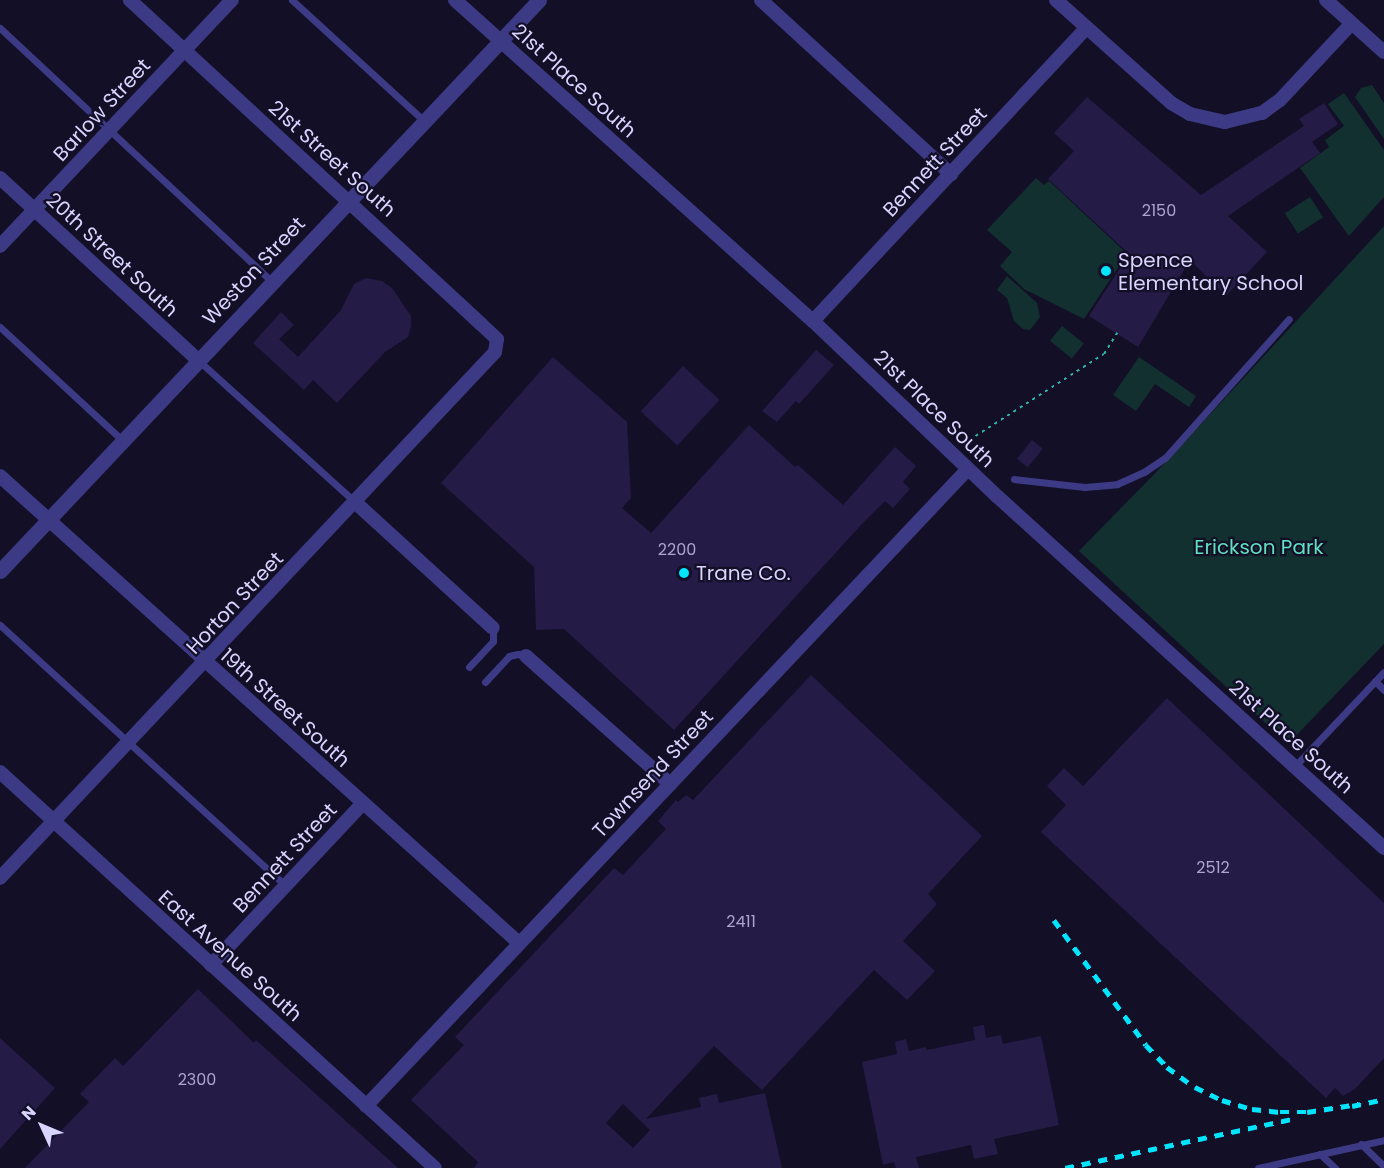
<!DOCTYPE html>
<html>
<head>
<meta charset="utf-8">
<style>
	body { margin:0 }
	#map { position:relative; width:1384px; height:1168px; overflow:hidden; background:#130f26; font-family:Poppins,sans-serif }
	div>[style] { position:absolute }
	.green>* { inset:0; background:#12302f; transform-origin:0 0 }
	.building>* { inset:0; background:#241b47; transform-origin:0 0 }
	.path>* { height:2px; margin-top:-1px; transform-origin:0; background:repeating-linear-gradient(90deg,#2fb8b0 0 3px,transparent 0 7.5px) }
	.service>* { height:7px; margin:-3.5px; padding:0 3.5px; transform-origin:3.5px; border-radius:3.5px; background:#3d3a85 }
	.minor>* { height:14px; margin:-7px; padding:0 7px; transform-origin:7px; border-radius:7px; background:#3d3a85 }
	.tertiary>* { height:15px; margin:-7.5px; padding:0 7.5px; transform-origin:7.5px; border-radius:7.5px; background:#3d3a85 }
	.rail>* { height:4.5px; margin-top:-2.25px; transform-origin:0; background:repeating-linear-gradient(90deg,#00e5ff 0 9px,transparent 0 17px) }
	.dots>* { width:16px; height:16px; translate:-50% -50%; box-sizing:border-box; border:3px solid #130f26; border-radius:50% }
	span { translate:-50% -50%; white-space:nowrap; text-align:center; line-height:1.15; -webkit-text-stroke:4.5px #130f26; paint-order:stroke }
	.number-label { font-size:16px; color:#aca6d1 }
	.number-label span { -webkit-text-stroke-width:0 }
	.street-label { font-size:20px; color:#d9d4ff }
	.poi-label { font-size:20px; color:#d9d4ff }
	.left { translate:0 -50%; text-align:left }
	.park-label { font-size:20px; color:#5fe0c0 }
	.north { position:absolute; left:12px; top:1096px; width:60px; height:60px; -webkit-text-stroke:4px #130f26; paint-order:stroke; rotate:314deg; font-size:16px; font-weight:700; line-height:24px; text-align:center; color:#d9d4ff }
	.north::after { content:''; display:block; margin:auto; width:21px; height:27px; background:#d9d4ff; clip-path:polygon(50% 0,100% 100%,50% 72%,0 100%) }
</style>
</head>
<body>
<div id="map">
	<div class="green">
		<div style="clip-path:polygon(1372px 85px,1384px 103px,1384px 139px,1355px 97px,1361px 88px)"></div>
		<div style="clip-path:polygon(1344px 93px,1384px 150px,1384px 197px,1349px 236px,1300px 168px,1329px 147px,1325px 140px,1344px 126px,1328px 104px)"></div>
		<div style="clip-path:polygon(1036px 178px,1044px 185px,1049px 181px,1137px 263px,1130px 272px,1119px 266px,1084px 319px,1024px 289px,1000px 266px,1012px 252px,987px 230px)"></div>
		<div style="left:1310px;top:197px;width:24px;height:30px;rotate:57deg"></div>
		<div style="clip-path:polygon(1384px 226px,1384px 644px,1288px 744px,1079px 551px,1166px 462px)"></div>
		<div style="clip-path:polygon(1007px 276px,1037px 303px,1040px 317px,1030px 330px,1023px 329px,1014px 321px,1007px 298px,997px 290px)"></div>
		<div style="left:1062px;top:326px;width:28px;height:19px;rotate:39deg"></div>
		<div style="clip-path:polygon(1139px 357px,1196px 396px,1189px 407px,1155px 384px,1136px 411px,1113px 395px)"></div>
	</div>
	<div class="building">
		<div style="clip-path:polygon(1087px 97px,1201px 195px,1304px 126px,1299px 119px,1324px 103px,1338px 124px,1312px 142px,1320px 153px,1228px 216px,1267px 252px,1226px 296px,1190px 260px,1138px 347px,1089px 316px,1129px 254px,1048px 179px,1074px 151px,1054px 133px)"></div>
		<div style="clip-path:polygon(366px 278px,382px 281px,392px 288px,411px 316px,411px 326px,408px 337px,385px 352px,337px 403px,313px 380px,304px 390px,253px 343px,281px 312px,294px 325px,279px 339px,298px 357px,341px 310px,354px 284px)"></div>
		<div style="clip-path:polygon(816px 350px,834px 365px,799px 404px,796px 401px,777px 422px,762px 411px)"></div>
		<div style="clip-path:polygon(553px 357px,627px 422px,631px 498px,622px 508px,651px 533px,749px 425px,795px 467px,798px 465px,843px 505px,895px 447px,916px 466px,903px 482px,910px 489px,893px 508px,885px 501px,861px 525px,674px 730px,564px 629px,536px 630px,534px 567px,441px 483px)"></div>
		<div style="left:683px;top:366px;width:50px;height:62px;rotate:43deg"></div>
		<div style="left:1032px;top:440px;width:14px;height:24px;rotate:39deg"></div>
		<div style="clip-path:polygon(evenodd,811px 675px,982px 836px,928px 894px,937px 904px,903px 941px,935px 971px,907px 1000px,874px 970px,762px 1090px,714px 1046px,646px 1119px,701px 1107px,699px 1098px,717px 1094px,719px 1103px,765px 1093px,782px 1168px,474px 1168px,478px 1162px,411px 1100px,464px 1045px,455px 1037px,614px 868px,623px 875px,666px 829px,658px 821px,676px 800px,678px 802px,686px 795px,693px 800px,811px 675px,623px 1104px,650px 1130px,633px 1148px,606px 1123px,623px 1104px)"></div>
		<div style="clip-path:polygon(1167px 698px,1384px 903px,1384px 1058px,1355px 1089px,1343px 1096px,1335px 1088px,1326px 1098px,1041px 832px,1066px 805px,1047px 786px,1064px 768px,1083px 786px)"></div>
		<div style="clip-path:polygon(198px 989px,254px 1043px,256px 1040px,398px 1168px,25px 1168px,89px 1102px,80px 1094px,115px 1058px,123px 1066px)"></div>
		<div style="clip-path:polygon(984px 1025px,986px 1038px,1001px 1035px,1003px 1044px,1041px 1036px,1059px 1125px,994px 1139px,998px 1154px,974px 1159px,971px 1145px,916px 1157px,919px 1168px,896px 1168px,894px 1162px,883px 1165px,862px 1062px,897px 1054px,895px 1042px,906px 1039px,909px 1051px,926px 1047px,927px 1050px,975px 1040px,973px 1027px)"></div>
		<div style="clip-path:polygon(0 1038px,55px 1088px,0 1149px)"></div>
	</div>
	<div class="path">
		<div style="left:963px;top:444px;width:167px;rotate:-32.6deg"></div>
		<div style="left:1104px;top:354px;width:25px;rotate:-58deg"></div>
	</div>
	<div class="service">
		<div style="left:292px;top:0;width:179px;rotate:42.5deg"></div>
		<div style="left:0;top:28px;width:372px;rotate:43deg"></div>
		<div style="left:0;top:327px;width:168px;rotate:42.8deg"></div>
		<div style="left:199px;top:361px;width:212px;rotate:42.1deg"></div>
		<div style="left:1014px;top:479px;width:71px;rotate:6.4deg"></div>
		<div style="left:1085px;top:487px;width:32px;rotate:-5deg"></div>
		<div style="left:1117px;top:484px;width:30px;rotate:-24deg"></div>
		<div style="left:1144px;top:472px;width:25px;rotate:-34deg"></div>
		<div style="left:1165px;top:458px;width:186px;rotate:-48.3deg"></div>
		<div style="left:0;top:625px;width:387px;rotate:42.4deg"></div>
		<div style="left:469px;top:667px;width:35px;rotate:-47deg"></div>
		<div style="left:493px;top:641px;width:13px;rotate:-90deg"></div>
		<div style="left:1375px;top:681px;width:13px;rotate:45deg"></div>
		<div style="left:485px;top:682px;width:35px;rotate:-47deg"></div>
		<div style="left:509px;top:656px;width:9px;rotate:-13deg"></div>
		<div style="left:518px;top:654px;width:8px;rotate:14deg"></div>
		<div style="left:1295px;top:766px;width:129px;rotate:-46.6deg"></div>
		<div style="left:1361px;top:1144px;width:32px;rotate:44deg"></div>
		<div style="left:1320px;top:1154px;width:21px;rotate:43deg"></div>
		<div style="left:1258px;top:1168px;width:129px;rotate:-12.5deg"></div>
	</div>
	<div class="minor">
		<div style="left:455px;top:0;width:481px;rotate:41.9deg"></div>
		<div style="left:813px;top:321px;width:255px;rotate:43.6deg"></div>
		<div style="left:998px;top:497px;width:522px;rotate:42.28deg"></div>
		<div style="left:761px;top:0;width:258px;rotate:42.5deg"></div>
		<div style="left:1056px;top:0;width:154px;rotate:41.8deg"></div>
		<div style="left:1171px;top:103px;width:22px;rotate:30deg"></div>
		<div style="left:1190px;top:114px;width:36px;rotate:13deg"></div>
		<div style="left:1225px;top:122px;width:38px;rotate:-14deg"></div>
		<div style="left:1262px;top:113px;width:22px;rotate:-36deg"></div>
		<div style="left:1280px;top:100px;width:104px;rotate:-46.9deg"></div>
		<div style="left:1326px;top:0;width:78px;rotate:41.9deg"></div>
		<div style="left:0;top:178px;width:270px;rotate:42.6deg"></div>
		<div style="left:0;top:246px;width:338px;rotate:-46.7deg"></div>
		<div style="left:813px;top:321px;width:400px;rotate:-47deg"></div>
		<div style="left:0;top:476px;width:698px;rotate:41.98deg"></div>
		<div style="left:356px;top:503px;width:185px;rotate:42.4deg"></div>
		<div style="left:526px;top:656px;width:193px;rotate:41.6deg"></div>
		<div style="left:0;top:772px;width:588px;rotate:42.31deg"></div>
		<div style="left:0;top:878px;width:722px;rotate:-46.74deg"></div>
		<div style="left:495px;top:352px;width:13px;rotate:-81deg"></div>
		<div style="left:497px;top:339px;width:22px;rotate:-137deg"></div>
		<div style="left:481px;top:324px;width:478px;rotate:-137.3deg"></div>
		<div style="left:211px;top:965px;width:221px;rotate:-46.8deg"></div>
		<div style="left:366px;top:1106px;width:876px;rotate:-46.62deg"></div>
	</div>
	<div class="tertiary">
		<div style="left:0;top:571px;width:785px;rotate:-46.65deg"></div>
	</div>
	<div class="rail">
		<div style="left:1054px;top:920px;width:155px;rotate:53.6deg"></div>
		<div style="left:1146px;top:1045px;width:30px;rotate:46deg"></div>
		<div style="left:1167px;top:1067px;width:34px;rotate:36deg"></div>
		<div style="left:1195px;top:1087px;width:30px;rotate:26deg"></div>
		<div style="left:1222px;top:1100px;width:31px;rotate:17deg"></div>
		<div style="left:1252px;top:1109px;width:28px;rotate:6deg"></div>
		<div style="left:1280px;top:1112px;width:27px"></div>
		<div style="left:1307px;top:1112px;width:52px;rotate:-8.9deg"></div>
		<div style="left:1352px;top:1106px;width:33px;rotate:-12deg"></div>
		<div style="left:1065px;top:1168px;width:236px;rotate:-12.2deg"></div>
	</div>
	<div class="dots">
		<div style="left:1106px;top:271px;background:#00e5ff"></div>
		<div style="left:684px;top:573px;background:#00e5ff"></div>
	</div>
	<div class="number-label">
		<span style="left:1159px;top:211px">2150</span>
		<span style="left:677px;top:550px">2200</span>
		<span style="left:1213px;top:868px">2512</span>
		<span style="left:741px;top:922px">2411</span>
		<span style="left:197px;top:1080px">2300</span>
	</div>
	<div class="street-label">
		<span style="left:574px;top:81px;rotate:42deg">21st Place South</span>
		<span style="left:102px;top:110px;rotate:-47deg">Barlow Street</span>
		<span style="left:332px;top:159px;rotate:42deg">21st Street South</span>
		<span style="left:935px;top:162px;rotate:-47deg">Bennett Street</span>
		<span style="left:112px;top:255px;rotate:43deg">20th Street South</span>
		<span style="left:254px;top:271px;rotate:-47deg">Weston Street</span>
		<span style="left:934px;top:409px;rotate:44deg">21st Place South</span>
		<span style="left:235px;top:603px;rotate:-47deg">Horton Street</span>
		<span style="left:285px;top:708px;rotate:42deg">19th Street South</span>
		<span style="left:1291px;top:737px;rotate:42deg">21st Place South</span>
		<span style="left:653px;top:774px;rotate:-47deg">Townsend Street</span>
		<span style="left:285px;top:858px;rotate:-47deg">Bennett Street</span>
		<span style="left:230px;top:956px;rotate:42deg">East Avenue South</span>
	</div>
	<div class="poi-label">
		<span class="left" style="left:1118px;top:272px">Spence<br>Elementary School</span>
		<span class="left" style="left:696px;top:573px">Trane Co.</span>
	</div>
	<div class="park-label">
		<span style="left:1259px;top:547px">Erickson Park</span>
	</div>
	<div class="north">N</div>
</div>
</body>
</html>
